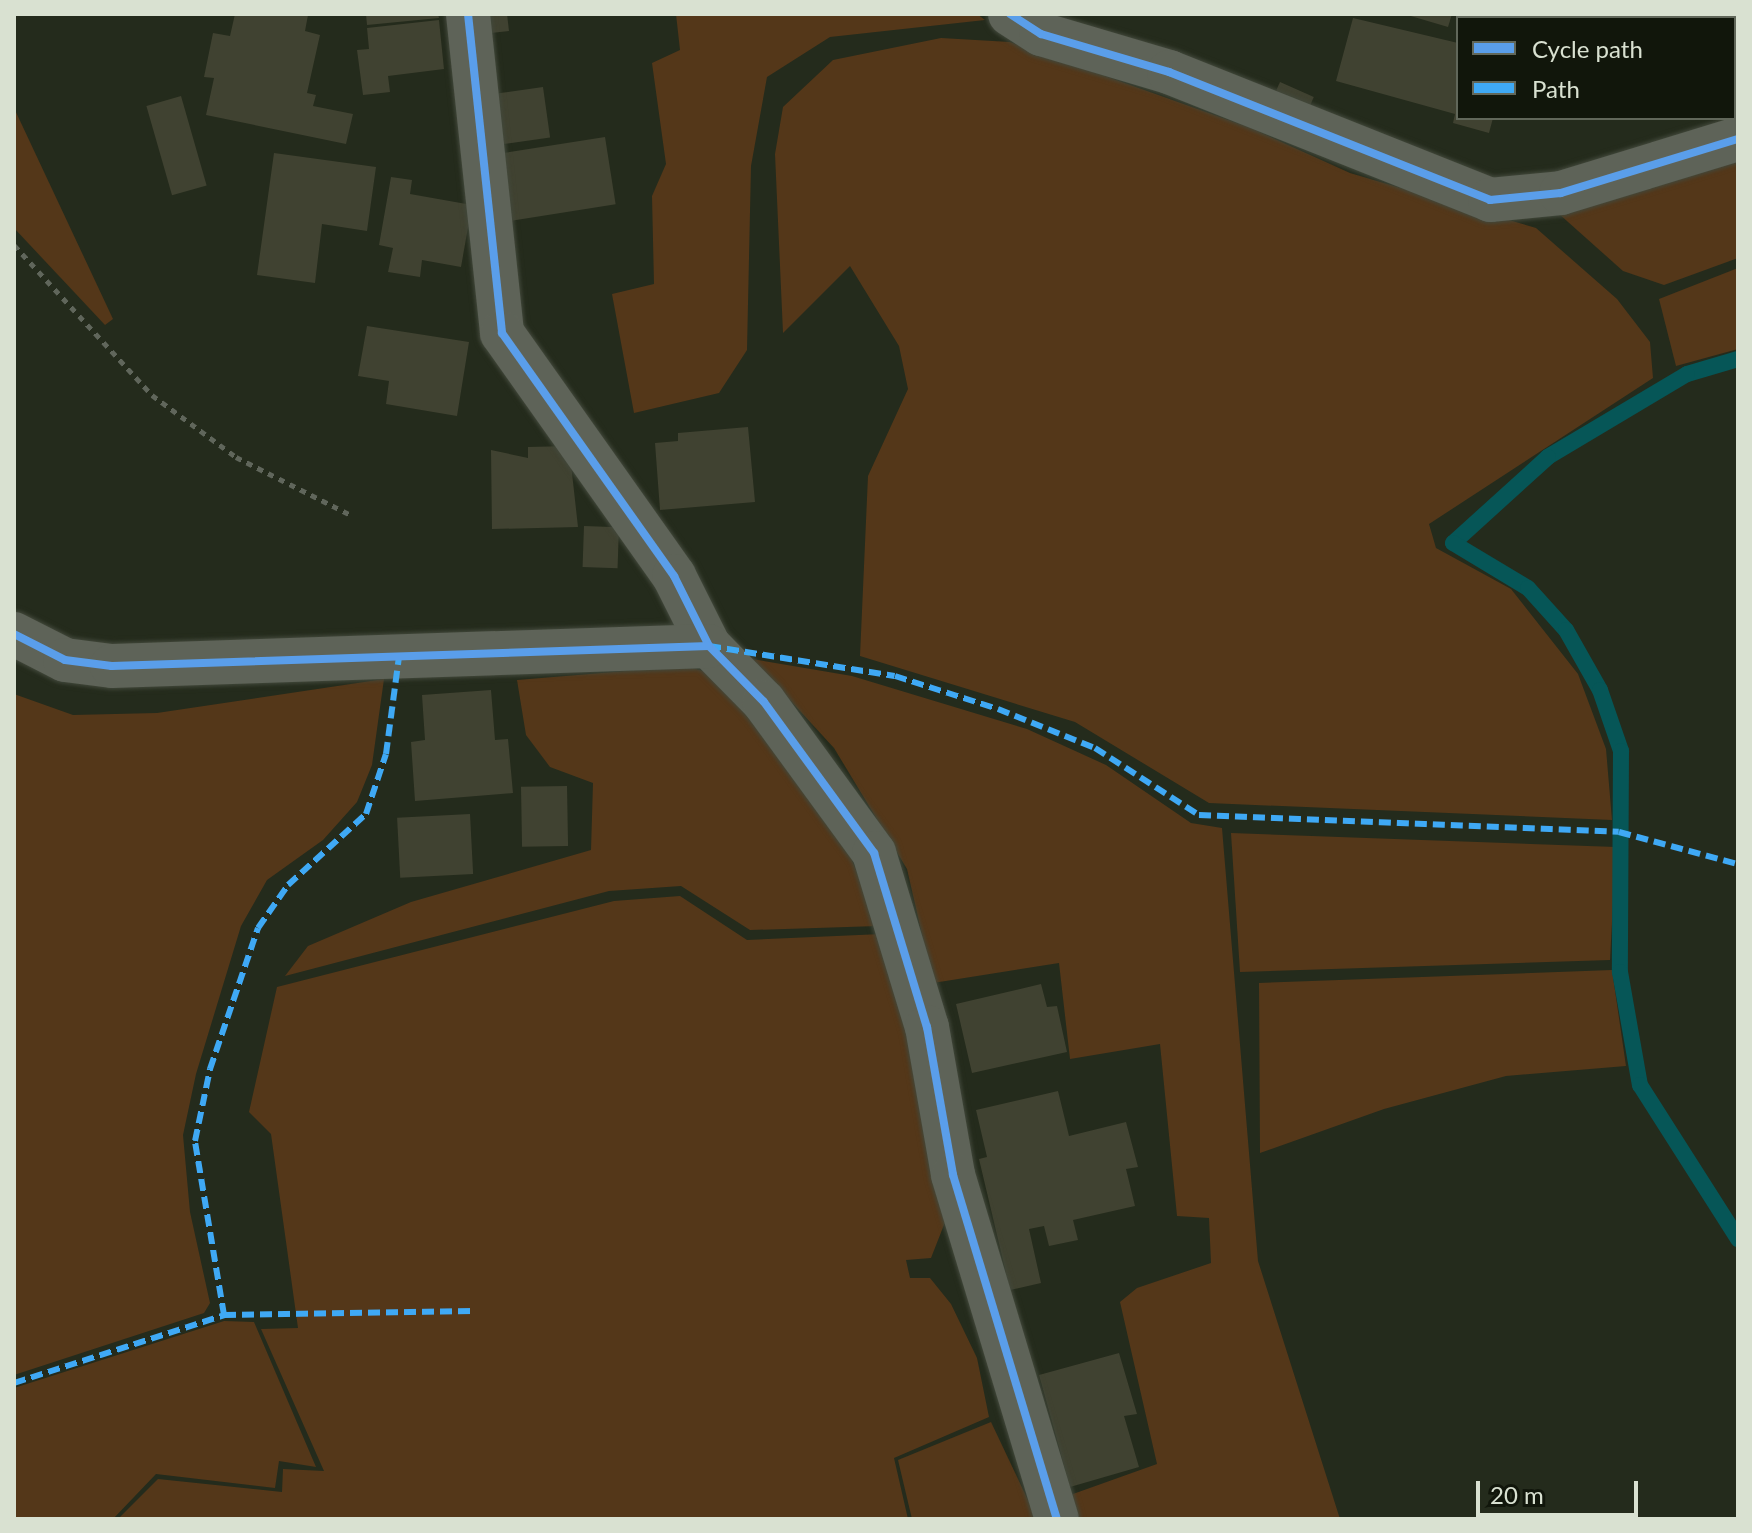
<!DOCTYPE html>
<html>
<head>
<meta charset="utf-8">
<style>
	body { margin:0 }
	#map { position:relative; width:1752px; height:1533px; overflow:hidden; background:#242b1c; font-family:Lato,sans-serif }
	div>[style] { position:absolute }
	.green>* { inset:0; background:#543719 }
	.stream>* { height:16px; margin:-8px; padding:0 8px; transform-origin:8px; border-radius:8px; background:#065657 }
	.building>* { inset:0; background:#404231; transform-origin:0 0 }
	.path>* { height:5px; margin-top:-2.5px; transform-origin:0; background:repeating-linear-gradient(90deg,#60665b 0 6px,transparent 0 12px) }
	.roads { filter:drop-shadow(0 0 2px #42483b) drop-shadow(0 0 2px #42483b) }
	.street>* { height:44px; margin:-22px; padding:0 22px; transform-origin:22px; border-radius:22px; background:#5e6358 }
	.quiet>* { height:6px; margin-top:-3px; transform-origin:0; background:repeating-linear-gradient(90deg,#3fa9f5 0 12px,transparent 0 18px) }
	.cycleway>* { height:8px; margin:-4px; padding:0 4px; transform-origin:4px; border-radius:4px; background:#5a9eea }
	span { translate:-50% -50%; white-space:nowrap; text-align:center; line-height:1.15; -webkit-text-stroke:7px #11160b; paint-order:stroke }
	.frame { position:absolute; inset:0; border:16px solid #d9e1d1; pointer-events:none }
	.legend { position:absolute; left:1456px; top:16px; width:280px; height:104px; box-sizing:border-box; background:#11160b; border:2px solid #61675a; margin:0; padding:10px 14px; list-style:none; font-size:24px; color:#d9e1d1 }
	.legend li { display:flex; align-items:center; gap:16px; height:40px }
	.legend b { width:40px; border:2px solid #61675a }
	.scale { position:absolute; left:1476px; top:1481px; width:162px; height:36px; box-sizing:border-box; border:4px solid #d9e1d1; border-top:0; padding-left:10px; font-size:24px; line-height:28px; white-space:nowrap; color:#d9e1d1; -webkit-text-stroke:6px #11160b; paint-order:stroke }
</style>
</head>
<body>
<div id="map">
	<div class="green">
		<div style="clip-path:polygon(676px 14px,977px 14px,985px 20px,830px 37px,767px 77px,751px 166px,747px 350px,719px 393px,634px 413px,612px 294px,654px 284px,652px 196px,666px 164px,652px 63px,680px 50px)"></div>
		<div style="clip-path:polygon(941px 38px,1010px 42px,1251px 128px,1350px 173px,1536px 228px,1617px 299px,1650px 342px,1653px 378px,1429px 524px,1436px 548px,1511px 589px,1578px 674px,1606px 749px,1612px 820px,1209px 803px,1075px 722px,860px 656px,868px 476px,908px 389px,899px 346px,850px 266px,783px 333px,775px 154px,783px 107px,833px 60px)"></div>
		<div style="clip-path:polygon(14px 108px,113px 319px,105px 325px,14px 228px)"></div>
		<div style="clip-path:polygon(1738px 149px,1738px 258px,1664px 285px,1623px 271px,1549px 205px)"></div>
		<div style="clip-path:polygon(1738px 268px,1738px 349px,1676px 366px,1659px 299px)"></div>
		<div style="clip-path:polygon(752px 659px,852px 676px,1027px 729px,1106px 765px,1191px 823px,1222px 828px,1258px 1261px,1340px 1519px,1073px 1519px,1073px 1494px,1157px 1464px,1120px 1302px,1137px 1288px,1211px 1263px,1209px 1218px,1177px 1216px,1160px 1044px,1070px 1059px,1059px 963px,933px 983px,907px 869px,834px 748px)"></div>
		<div style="clip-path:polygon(686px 666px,716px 675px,846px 845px,878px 926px,750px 930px,681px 886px,609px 891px,285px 976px,308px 946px,411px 902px,591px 850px,593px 783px,550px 767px,526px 735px,517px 680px)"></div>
		<div style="clip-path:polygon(384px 679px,372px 765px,357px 802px,323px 840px,267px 880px,241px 926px,196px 1074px,183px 1135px,190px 1212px,210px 1303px,204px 1313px,14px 1375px,14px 694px,73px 715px,157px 713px)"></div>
		<div style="clip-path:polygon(1231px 833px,1616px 847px,1610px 960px,1240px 972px)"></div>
		<div style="clip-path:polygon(680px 896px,747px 940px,882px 934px,949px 1212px,931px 1258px,906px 1260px,910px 1278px,930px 1278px,951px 1304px,977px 1358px,989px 1417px,894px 1458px,908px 1519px,118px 1519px,158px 1479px,282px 1492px,283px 1469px,324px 1471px,261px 1329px,298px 1328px,271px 1134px,249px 1112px,277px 987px,614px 901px)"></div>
		<div style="clip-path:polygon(1612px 970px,1626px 1066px,1506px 1076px,1384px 1109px,1260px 1153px,1259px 983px)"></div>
		<div style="clip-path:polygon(224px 1321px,254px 1322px,316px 1467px,279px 1461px,275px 1488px,156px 1474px,113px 1519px,14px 1519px,14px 1388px)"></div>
		<div style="clip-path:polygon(991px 1422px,1037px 1519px,912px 1519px,898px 1460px)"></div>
	</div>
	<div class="stream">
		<div style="left:1738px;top:359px;width:53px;rotate:163.6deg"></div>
		<div style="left:1687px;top:374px;width:162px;rotate:149.2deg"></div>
		<div style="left:1548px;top:457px;width:128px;rotate:137.8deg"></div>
		<div style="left:1453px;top:543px;width:87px;rotate:31deg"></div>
		<div style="left:1528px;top:588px;width:57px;rotate:47.9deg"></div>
		<div style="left:1566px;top:630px;width:69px;rotate:60.5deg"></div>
		<div style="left:1600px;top:690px;width:65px;rotate:71deg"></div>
		<div style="left:1621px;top:751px;width:221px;rotate:90.3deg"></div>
		<div style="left:1620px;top:972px;width:115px;rotate:80deg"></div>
		<div style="left:1640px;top:1085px;width:183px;rotate:57.5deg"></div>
	</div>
	<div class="building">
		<div style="clip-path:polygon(235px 14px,308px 15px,305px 31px,320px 35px,307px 93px,316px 95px,313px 106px,353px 114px,346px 144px,206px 115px,214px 78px,204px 77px,213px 33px,230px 36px)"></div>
		<div style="clip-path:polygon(366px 14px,438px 14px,439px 18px,367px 25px)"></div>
		<div style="clip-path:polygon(480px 14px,507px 14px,509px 31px,482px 34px)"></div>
		<div style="clip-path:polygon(1404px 14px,1452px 14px,1448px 27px)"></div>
		<div style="clip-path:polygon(1576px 14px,1682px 14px,1576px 18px)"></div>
		<div style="clip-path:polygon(1353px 18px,1458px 43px,1458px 118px,1493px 118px,1489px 133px,1453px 123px,1455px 114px,1336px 81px)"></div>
		<div style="clip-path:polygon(439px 20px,444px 69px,388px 76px,390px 92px,363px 95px,357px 50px,369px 49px,367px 28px)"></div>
		<div style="left:1280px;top:82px;width:37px;height:19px;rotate:24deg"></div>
		<div style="left:543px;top:87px;width:51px;height:51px;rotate:82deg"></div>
		<div style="left:181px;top:96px;width:93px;height:36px;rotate:74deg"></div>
		<div style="left:605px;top:137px;width:68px;height:107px;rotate:81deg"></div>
		<div style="clip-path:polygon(274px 153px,376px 167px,367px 231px,322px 224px,315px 283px,257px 275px)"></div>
		<div style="clip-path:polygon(391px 177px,412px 180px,410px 194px,472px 205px,461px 267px,422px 260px,420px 277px,388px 272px,393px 248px,379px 245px)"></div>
		<div style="clip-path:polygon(367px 326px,469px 342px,457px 416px,386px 404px,389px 381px,358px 376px)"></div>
		<div style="clip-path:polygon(748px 427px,755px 502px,660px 510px,655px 443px,678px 441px,678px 433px)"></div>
		<div style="clip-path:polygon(569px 446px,578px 527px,492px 529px,491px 450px,528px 458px,528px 447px)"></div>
		<div style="left:584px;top:526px;width:35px;height:41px;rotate:2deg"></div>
		<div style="clip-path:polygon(491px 690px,495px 740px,508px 739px,513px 793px,415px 801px,411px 742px,425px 740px,422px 695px)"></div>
		<div style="left:567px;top:786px;width:60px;height:46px;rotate:89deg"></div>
		<div style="left:470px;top:814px;width:60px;height:73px;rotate:87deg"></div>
		<div style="clip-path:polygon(1041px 984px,1047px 1007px,1057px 1006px,1067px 1052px,972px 1073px,956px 1004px)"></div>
		<div style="clip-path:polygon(1058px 1091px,1069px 1136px,1126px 1122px,1138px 1167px,1126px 1169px,1135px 1206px,1073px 1220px,1078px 1240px,1049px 1246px,1044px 1226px,1029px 1229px,1041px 1283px,1010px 1290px,979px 1159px,987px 1157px,976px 1110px)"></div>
		<div style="clip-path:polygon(1119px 1353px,1137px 1414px,1124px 1416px,1139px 1467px,1070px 1487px,1039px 1375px)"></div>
	</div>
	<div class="path">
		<div style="left:14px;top:245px;width:204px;rotate:47.4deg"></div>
		<div style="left:152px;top:395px;width:104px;rotate:36.4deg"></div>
		<div style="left:236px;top:457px;width:127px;rotate:26.8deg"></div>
	</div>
	<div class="roads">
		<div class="street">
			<div style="left:468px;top:14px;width:321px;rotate:83.9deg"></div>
			<div style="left:502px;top:333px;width:298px;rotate:54.7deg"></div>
			<div style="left:674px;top:576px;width:78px;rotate:63.4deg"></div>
			<div style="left:709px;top:646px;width:78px;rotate:45.5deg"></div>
			<div style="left:764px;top:702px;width:187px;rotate:53.9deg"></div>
			<div style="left:874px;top:853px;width:182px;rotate:73.1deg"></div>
			<div style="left:927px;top:1027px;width:150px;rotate:80deg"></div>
			<div style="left:953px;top:1175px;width:359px;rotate:73.2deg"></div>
			<div style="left:1010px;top:14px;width:37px;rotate:33deg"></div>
			<div style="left:1041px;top:34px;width:134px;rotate:16.5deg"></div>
			<div style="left:1169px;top:72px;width:346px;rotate:21.7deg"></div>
			<div style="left:1490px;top:200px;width:71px;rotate:-5.6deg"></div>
			<div style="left:1561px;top:193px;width:185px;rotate:-17deg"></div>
			<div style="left:14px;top:634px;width:57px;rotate:27deg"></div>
			<div style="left:65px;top:660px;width:47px;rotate:7.3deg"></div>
			<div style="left:112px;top:666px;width:597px;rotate:-1.92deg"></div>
		</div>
	</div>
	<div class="quiet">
		<div style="left:709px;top:646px;width:188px;rotate:9.2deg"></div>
		<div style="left:895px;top:676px;width:108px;rotate:17.8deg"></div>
		<div style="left:998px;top:709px;width:105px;rotate:21.9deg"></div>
		<div style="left:1095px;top:748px;width:124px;rotate:32.8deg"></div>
		<div style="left:1199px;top:815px;width:420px;rotate:2.3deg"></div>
		<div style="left:1619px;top:832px;width:123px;rotate:15.1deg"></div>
		<div style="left:224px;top:1315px;width:249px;rotate:-0.9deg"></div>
		<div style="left:14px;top:1383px;width:221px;rotate:-17.9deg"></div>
		<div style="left:224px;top:1315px;width:176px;rotate:-99.5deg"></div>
		<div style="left:195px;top:1141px;width:74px;rotate:-78.2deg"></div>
		<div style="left:210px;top:1069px;width:149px;rotate:-71.2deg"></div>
		<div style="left:258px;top:928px;width:52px;rotate:-55.1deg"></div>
		<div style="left:288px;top:885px;width:105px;rotate:-42.3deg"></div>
		<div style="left:366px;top:814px;width:63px;rotate:-71.6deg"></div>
		<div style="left:386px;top:754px;width:98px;rotate:-82.4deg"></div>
	</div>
	<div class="cycleway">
		<div style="left:468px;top:14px;width:321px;rotate:83.9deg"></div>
		<div style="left:502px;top:333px;width:298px;rotate:54.7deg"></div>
		<div style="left:674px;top:576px;width:78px;rotate:63.4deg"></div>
		<div style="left:709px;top:646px;width:78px;rotate:45.5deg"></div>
		<div style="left:764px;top:702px;width:187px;rotate:53.9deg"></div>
		<div style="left:874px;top:853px;width:182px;rotate:73.1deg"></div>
		<div style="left:927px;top:1027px;width:150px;rotate:80deg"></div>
		<div style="left:953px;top:1175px;width:359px;rotate:73.2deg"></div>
		<div style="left:1010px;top:14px;width:37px;rotate:33deg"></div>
		<div style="left:1041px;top:34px;width:134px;rotate:16.5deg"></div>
		<div style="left:1169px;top:72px;width:346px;rotate:21.7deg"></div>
		<div style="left:1490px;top:200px;width:71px;rotate:-5.6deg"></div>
		<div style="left:1561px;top:193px;width:185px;rotate:-17deg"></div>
		<div style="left:14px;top:634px;width:57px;rotate:27deg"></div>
		<div style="left:65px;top:660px;width:47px;rotate:7.3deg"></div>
		<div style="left:112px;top:666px;width:597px;rotate:-1.92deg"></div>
	</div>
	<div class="frame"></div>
	<ul class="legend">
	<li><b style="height:10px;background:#5a9eea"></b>Cycle path</li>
	<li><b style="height:10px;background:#3fa9f5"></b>Path</li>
	</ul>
	<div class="scale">20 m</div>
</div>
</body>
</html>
